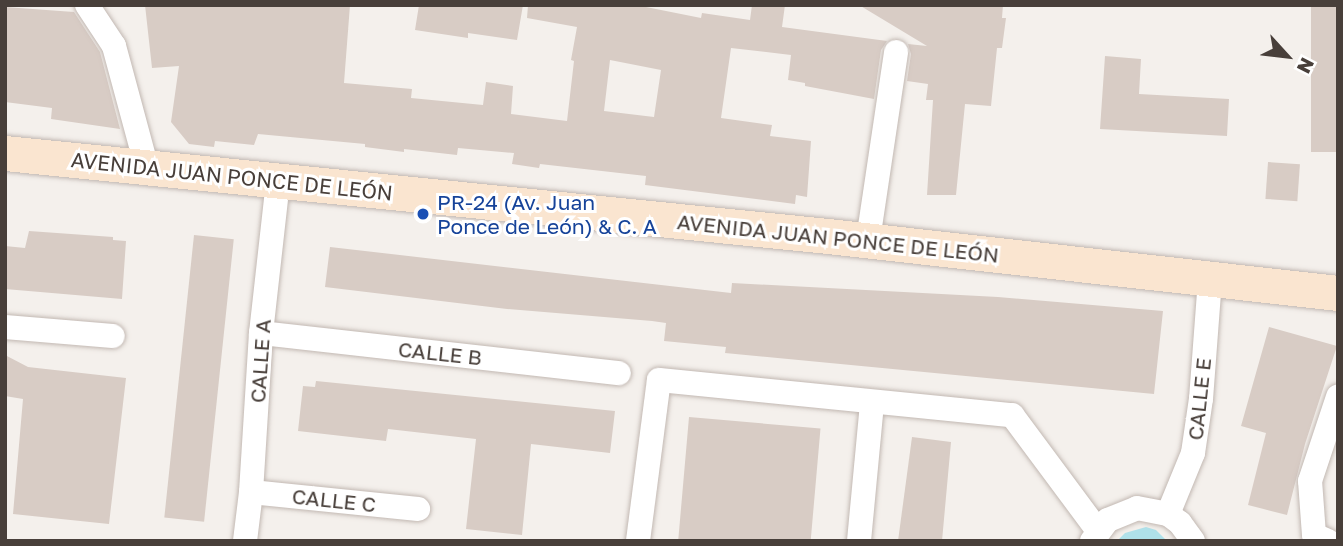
<!DOCTYPE html>
<html>
<head>
<meta charset="utf-8">
<style>
	body { margin:0 }
	#map { position:relative; width:1343px; height:546px; overflow:hidden; background:#f4f0ec; font-family:"Golos Text",sans-serif }
	div>[style] { position:absolute }
	.water>* { inset:0; background:#afe1ea }
	.building>* { inset:0; background:#d8ccc5; transform-origin:0 0 }
	.roads { filter:drop-shadow(0 0 2px #c2b8b2) drop-shadow(0 0 2px #c2b8b2) }
	.minor>* { height:24px; margin:-12px; padding:0 12px; transform-origin:12px; border-radius:12px; background:#fff }
	.secondary>* { height:35px; margin:-17.5px; padding:0 17.5px; transform-origin:17.5px; border-radius:17.5px; background:#fae5d0 }
	.dots>* { width:19px; height:19px; translate:-50% -50%; box-sizing:border-box; border:4px solid #fff; border-radius:50% }
	span { translate:-50% -50%; white-space:nowrap; text-align:center; line-height:1.15; -webkit-text-stroke:6px #fff; paint-order:stroke }
	.street-label { font-size:21px; color:#483f3a }
	.transit-label { font-size:21px; color:#164399 }
	.left { translate:0 -50%; text-align:left }
	.frame { position:absolute; inset:0; border:7px solid #483f3a; pointer-events:none }
	.north { position:absolute; left:1252px; top:21px; width:70px; height:70px; -webkit-text-stroke:5px #fff; paint-order:stroke; rotate:117deg; font-size:19px; font-weight:700; line-height:28px; text-align:center; color:#483f3a }
	.north::after { content:''; display:block; margin:auto; width:24px; height:32px; background:#483f3a; clip-path:polygon(50% 0,100% 100%,50% 72%,0 100%) }
</style>
</head>
<body>
<div id="map">
	<div class="water">
		<div style="clip-path:polygon(1146px 527px,1156px 530px,1167px 541px,1117px 541px,1125px 533px)"></div>
	</div>
	<div class="building">
		<div style="clip-path:polygon(evenodd,145px 5px,350px 5px,344px 83px,412px 89px,411px 98px,483px 105px,486px 82px,513px 86px,511px 114px,567px 121px,574px 61px,571px 60px,577px 27px,527px 18px,528px 5px,636px 5px,701px 18px,702px 13px,750px 20px,752px 5px,785px 5px,782px 27px,887px 41px,881px 50px,874px 99px,805px 86px,805px 83px,788px 80px,791px 55px,731px 48px,721px 118px,772px 125px,770px 136px,811px 141px,807px 197px,796px 195px,795px 204px,645px 185px,646px 176px,540px 164px,539px 168px,512px 164px,514px 153px,458px 148px,457px 155px,404px 149px,404px 152px,365px 147px,365px 144px,258px 134px,254px 145px,215px 141px,214px 147px,189px 144px,171px 122px,179px 66px,152px 68px,145px 5px,610px 60px,661px 70px,654px 117px,604px 111px,610px 60px)"></div>
		<div style="clip-path:polygon(419px 5px,523px 5px,517px 40px,468px 33px,468px 38px,415px 30px)"></div>
		<div style="clip-path:polygon(859px 5px,1003px 5px,1002px 18px,1006px 18px,1002px 48px,997px 48px,991px 106px,965px 104px,956px 195px,927px 195px,933px 100px,926px 100px,928px 84px,907px 81px,911px 54px,908px 44px,927px 46px)"></div>
		<div style="left:1311px;top:5px;width:27px;height:147px"></div>
		<div style="clip-path:polygon(5px 7px,74px 12px,100px 52px,120px 129px,51px 119px,52px 108px,5px 102px)"></div>
		<div style="clip-path:polygon(1105px 56px,1141px 59px,1139px 94px,1229px 99px,1227px 136px,1100px 129px)"></div>
		<div style="left:1268px;top:162px;width:32px;height:37px;rotate:4deg"></div>
		<div style="clip-path:polygon(29px 231px,113px 237px,113px 240px,126px 241px,122px 299px,5px 289px,5px 246px,25px 248px)"></div>
		<div style="left:194px;top:235px;width:40px;height:284px;rotate:6deg"></div>
		<div style="clip-path:polygon(330px 247px,731px 293px,732px 283px,998px 297px,1163px 311px,1154px 394px,725px 353px,726px 347px,664px 341px,666px 323px,652px 321px,507px 309px,325px 287px)"></div>
		<div style="clip-path:polygon(1269px 327px,1337px 346px,1305px 444px,1287px 515px,1248px 505px,1266px 433px,1241px 426px)"></div>
		<div style="clip-path:polygon(5px 355px,28px 367px,126px 378px,109px 524px,13px 514px,23px 399px,5px 396px)"></div>
		<div style="clip-path:polygon(316px 381px,615px 411px,610px 453px,531px 444px,522px 535px,466px 529px,476px 439px,388px 429px,386px 441px,298px 431px,303px 386px,315px 387px)"></div>
		<div style="left:689px;top:417px;width:132px;height:125px;rotate:5deg"></div>
		<div style="clip-path:polygon(912px 437px,951px 442px,942px 541px,898px 541px)"></div>
	</div>
	<div class="roads">
		<div class="minor">
			<div style="left:87px;top:5px;width:49px;rotate:56.6deg"></div>
			<div style="left:114px;top:46px;width:126px;rotate:74.9deg"></div>
			<div style="left:868px;top:240px;width:190px;rotate:-81.5deg"></div>
			<div style="left:5px;top:327px;width:108px;rotate:4.8deg"></div>
			<div style="left:261px;top:333px;width:360px;rotate:6.4deg"></div>
			<div style="left:251px;top:492px;width:168px;rotate:5.8deg"></div>
			<div style="left:1168px;top:514px;width:66px;rotate:-67.7deg"></div>
			<div style="left:1193px;top:453px;width:55px;rotate:-81.6deg"></div>
			<div style="left:1201px;top:399px;width:120px;rotate:-85.7deg"></div>
			<div style="left:245px;top:541px;width:49px;rotate:-83deg"></div>
			<div style="left:251px;top:492px;width:159px;rotate:-86.4deg"></div>
			<div style="left:261px;top:333px;width:153px;rotate:-83.6deg"></div>
			<div style="left:638px;top:541px;width:162px;rotate:-82.6deg"></div>
			<div style="left:659px;top:380px;width:355px;rotate:5.7deg"></div>
			<div style="left:1012px;top:415px;width:144px;rotate:53.4deg"></div>
			<div style="left:859px;top:541px;width:139px;rotate:-84.6deg"></div>
			<div style="left:1092px;top:541px;width:26px;rotate:-53deg"></div>
			<div style="left:1108px;top:520px;width:31px;rotate:-22deg"></div>
			<div style="left:1137px;top:508px;width:32px;rotate:11deg"></div>
			<div style="left:1168px;top:514px;width:15px;rotate:37deg"></div>
			<div style="left:1180px;top:523px;width:22px;rotate:54deg"></div>
			<div style="left:1328px;top:541px;width:15px;rotate:-157deg"></div>
			<div style="left:1314px;top:535px;width:54px;rotate:-94.2deg"></div>
			<div style="left:1310px;top:481px;width:89px;rotate:-71.6deg"></div>
		</div>
		<div class="secondary">
			<div style="left:5px;top:153px;width:827px;rotate:5.76deg"></div>
			<div style="left:828px;top:236px;width:513px;rotate:6.38deg"></div>
		</div>
	</div>
	<div class="dots">
		<div style="left:423px;top:214px;background:#1a4fb4"></div>
	</div>
	<div class="street-label">
		<span style="left:232px;top:176px;rotate:6deg">AVENIDA JUAN PONCE DE LEÓN</span>
		<span style="left:838px;top:238px;rotate:6deg">AVENIDA JUAN PONCE DE LEÓN</span>
		<span style="left:440px;top:353px;rotate:6deg">CALLE B</span>
		<span style="left:260px;top:361px;rotate:-86deg">CALLE A</span>
		<span style="left:1199px;top:399px;rotate:-84deg">CALLE E</span>
		<span style="left:334px;top:500px;rotate:6deg">CALLE C</span>
	</div>
	<div class="transit-label">
		<span class="left" style="left:437px;top:214px">PR-24 (Av. Juan<br>Ponce de León) &amp; C. A</span>
	</div>
	<div class="frame"></div>
	<div class="north">N</div>
</div>
</body>
</html>
